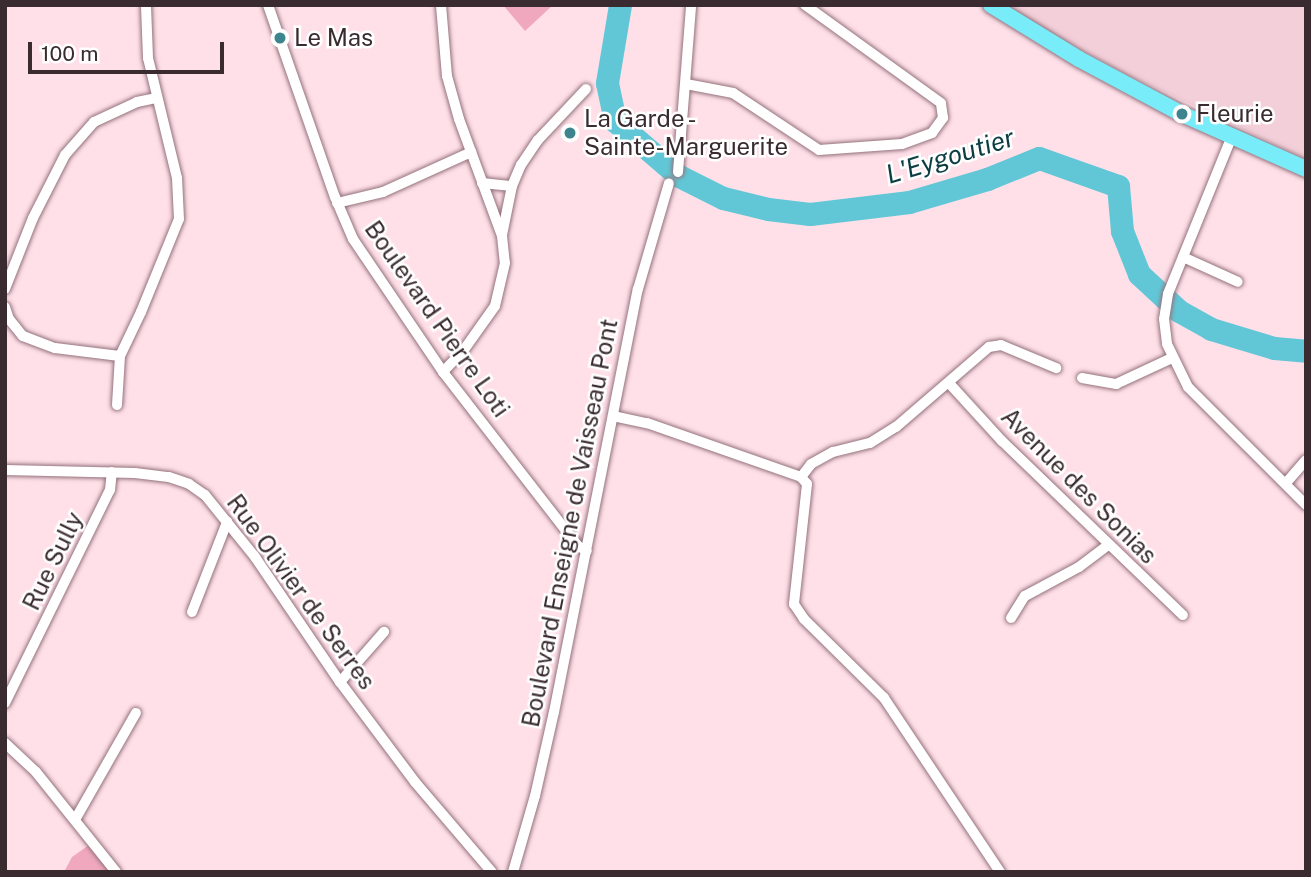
<!DOCTYPE html>
<html>
<head>
<meta charset="utf-8">
<style>
	body { margin:0 }
	#map { position:relative; width:1311px; height:877px; overflow:hidden; background:#ffe0e9; font-family:"Public Sans",sans-serif }
	div>[style] { position:absolute }
	.built>* { inset:0; background:#f3cfd9 }
	.green>* { inset:0; background:#f0a8bf }
	.river>* { height:23px; margin:-11.5px; padding:0 11.5px; transform-origin:11.5px; border-radius:11.5px; background:#61c7d6 }
	.roads { filter:drop-shadow(0 0 2px #94727c) drop-shadow(0 0 2px #94727c) }
	.street>* { height:10px; margin:-5px; padding:0 5px; transform-origin:5px; border-radius:5px; background:#fff }
	.primary>* { height:16px; margin:-8px; padding:0 8px; transform-origin:8px; border-radius:8px; background:#79ecf9 }
	.dots>* { width:19px; height:19px; translate:-50% -50%; box-sizing:border-box; border:4px solid #fff; border-radius:50% }
	span { translate:-50% -50%; white-space:nowrap; text-align:center; line-height:1.15; -webkit-text-stroke:5px #fff; paint-order:stroke }
	.poi-label { font-size:24px; color:#392b2f }
	.left { translate:0 -50%; text-align:left }
	.street-label { font-size:24px; color:#392b2f }
	.water-label { font-size:26px; color:#0c3d43; font-style:italic }
	.frame { position:absolute; inset:0; border:7px solid #392b2f; pointer-events:none }
	.scale { position:absolute; left:28px; top:42px; width:196px; height:32px; box-sizing:border-box; border:4px solid #392b2f; border-top:0; padding-left:9px; font-size:21px; line-height:24px; white-space:nowrap; color:#392b2f; -webkit-text-stroke:5px #fff; paint-order:stroke }
</style>
</head>
<body>
<div id="map">
	<div class="built">
		<div style="clip-path:polygon(1007px 5px,1306px 5px,1306px 159px,1125px 73px,1022px 17px)"></div>
	</div>
	<div class="green">
		<div style="clip-path:polygon(503px 5px,553px 5px,525px 31px)"></div>
		<div style="clip-path:polygon(89px 845px,112px 872px,64px 872px,72px 857px)"></div>
	</div>
	<div class="river">
		<div style="left:620px;top:5px;width:79px;rotate:99.5deg"></div>
		<div style="left:607px;top:83px;width:39px;rotate:78deg"></div>
		<div style="left:615px;top:121px;width:84px;rotate:40.7deg"></div>
		<div style="left:679px;top:176px;width:49px;rotate:26.6deg"></div>
		<div style="left:723px;top:198px;width:46px;rotate:13.7deg"></div>
		<div style="left:768px;top:209px;width:42px;rotate:6.8deg"></div>
		<div style="left:810px;top:214px;width:100px;rotate:-6.9deg"></div>
		<div style="left:909px;top:202px;width:81px;rotate:-16.4deg"></div>
		<div style="left:987px;top:179px;width:56px;rotate:-22deg"></div>
		<div style="left:1039px;top:158px;width:84px;rotate:19.5deg"></div>
		<div style="left:1118px;top:186px;width:45px;rotate:84.9deg"></div>
		<div style="left:1122px;top:231px;width:46px;rotate:68.4deg"></div>
		<div style="left:1139px;top:274px;width:54px;rotate:42.8deg"></div>
		<div style="left:1179px;top:311px;width:37px;rotate:29deg"></div>
		<div style="left:1211px;top:329px;width:66px;rotate:16.8deg"></div>
		<div style="left:1274px;top:348px;width:32px;rotate:5deg"></div>
	</div>
	<div class="roads">
		<div class="street">
			<div style="left:268px;top:5px;width:203px;rotate:70.8deg"></div>
			<div style="left:335px;top:197px;width:46px;rotate:66.8deg"></div>
			<div style="left:353px;top:239px;width:161px;rotate:55.9deg"></div>
			<div style="left:443px;top:372px;width:220px;rotate:52.2deg"></div>
			<div style="left:578px;top:546px;width:10px;rotate:29deg"></div>
			<div style="left:441px;top:5px;width:71px;rotate:85.2deg"></div>
			<div style="left:447px;top:76px;width:45px;rotate:74.4deg"></div>
			<div style="left:459px;top:119px;width:125px;rotate:69.8deg"></div>
			<div style="left:502px;top:236px;width:27px;rotate:84deg"></div>
			<div style="left:505px;top:263px;width:44px;rotate:103.1deg"></div>
			<div style="left:495px;top:306px;width:55px;rotate:125.4deg"></div>
			<div style="left:463px;top:351px;width:29px;rotate:134deg"></div>
			<div style="left:686px;top:84px;width:48px;rotate:10.8deg"></div>
			<div style="left:733px;top:93px;width:103px;rotate:33.5deg"></div>
			<div style="left:819px;top:150px;width:83px;rotate:-4.1deg"></div>
			<div style="left:902px;top:144px;width:32px;rotate:-20deg"></div>
			<div style="left:932px;top:133px;width:19px;rotate:-54deg"></div>
			<div style="left:943px;top:118px;width:15px;rotate:-98deg"></div>
			<div style="left:941px;top:103px;width:168px;rotate:-144.2deg"></div>
			<div style="left:1232px;top:136px;width:170px;rotate:112.1deg"></div>
			<div style="left:1168px;top:294px;width:25px;rotate:99deg"></div>
			<div style="left:1164px;top:319px;width:25px;rotate:83deg"></div>
			<div style="left:1167px;top:344px;width:48px;rotate:64deg"></div>
			<div style="left:1188px;top:387px;width:167px;rotate:45deg"></div>
			<div style="left:678px;top:172px;width:168px;rotate:-85.5deg"></div>
			<div style="left:482px;top:183px;width:30px;rotate:6deg"></div>
			<div style="left:512px;top:186px;width:23px;rotate:-67deg"></div>
			<div style="left:521px;top:165px;width:30px;rotate:-56deg"></div>
			<div style="left:538px;top:140px;width:70px;rotate:-46.7deg"></div>
			<div style="left:337px;top:203px;width:47px;rotate:-13.4deg"></div>
			<div style="left:383px;top:192px;width:97px;rotate:-24.4deg"></div>
			<div style="left:502px;top:235px;width:50px;rotate:-78.5deg"></div>
			<div style="left:1183px;top:257px;width:60px;rotate:24.4deg"></div>
			<div style="left:5px;top:289px;width:76px;rotate:-68.5deg"></div>
			<div style="left:33px;top:218px;width:71px;rotate:-63.1deg"></div>
			<div style="left:65px;top:155px;width:44px;rotate:-48.7deg"></div>
			<div style="left:94px;top:122px;width:47px;rotate:-24.9deg"></div>
			<div style="left:137px;top:102px;width:19px;rotate:-12deg"></div>
			<div style="left:5px;top:307px;width:13px;rotate:72deg"></div>
			<div style="left:9px;top:319px;width:22px;rotate:51deg"></div>
			<div style="left:23px;top:336px;width:34px;rotate:21deg"></div>
			<div style="left:55px;top:348px;width:65px;rotate:7deg"></div>
			<div style="left:120px;top:356px;width:49px;rotate:-64.5deg"></div>
			<div style="left:141px;top:312px;width:100px;rotate:-67.8deg"></div>
			<div style="left:179px;top:219px;width:41px;rotate:-92.8deg"></div>
			<div style="left:177px;top:178px;width:123px;rotate:-103.6deg"></div>
			<div style="left:148px;top:58px;width:53px;rotate:-92.2deg"></div>
			<div style="left:1082px;top:378px;width:35px;rotate:10deg"></div>
			<div style="left:1116px;top:384px;width:62px;rotate:-24.9deg"></div>
			<div style="left:949px;top:383px;width:79px;rotate:47.6deg"></div>
			<div style="left:1002px;top:441px;width:251px;rotate:43.9deg"></div>
			<div style="left:117px;top:405px;width:49px;rotate:-86.5deg"></div>
			<div style="left:613px;top:416px;width:35px;rotate:12deg"></div>
			<div style="left:647px;top:423px;width:163px;rotate:19.3deg"></div>
			<div style="left:5px;top:470px;width:130px;rotate:1.3deg"></div>
			<div style="left:135px;top:473px;width:34px;rotate:7deg"></div>
			<div style="left:169px;top:477px;width:21px;rotate:19deg"></div>
			<div style="left:189px;top:484px;width:19px;rotate:35deg"></div>
			<div style="left:205px;top:495px;width:80px;rotate:51.1deg"></div>
			<div style="left:255px;top:557px;width:151px;rotate:55.8deg"></div>
			<div style="left:340px;top:682px;width:125px;rotate:53.1deg"></div>
			<div style="left:415px;top:782px;width:118px;rotate:49.5deg"></div>
			<div style="left:801px;top:477px;width:9px;rotate:49deg"></div>
			<div style="left:807px;top:484px;width:121px;rotate:96.2deg"></div>
			<div style="left:794px;top:604px;width:18px;rotate:56deg"></div>
			<div style="left:804px;top:619px;width:112px;rotate:44.6deg"></div>
			<div style="left:884px;top:698px;width:209px;rotate:56.3deg"></div>
			<div style="left:801px;top:477px;width:16px;rotate:-52deg"></div>
			<div style="left:811px;top:464px;width:25px;rotate:-29deg"></div>
			<div style="left:833px;top:452px;width:38px;rotate:-14deg"></div>
			<div style="left:870px;top:443px;width:31px;rotate:-32deg"></div>
			<div style="left:896px;top:427px;width:123px;rotate:-40.7deg"></div>
			<div style="left:989px;top:347px;width:12px;rotate:-9deg"></div>
			<div style="left:1001px;top:345px;width:60px;rotate:22.7deg"></div>
			<div style="left:1286px;top:483px;width:30px;rotate:-49deg"></div>
			<div style="left:192px;top:612px;width:97px;rotate:-68.7deg"></div>
			<div style="left:1011px;top:618px;width:26px;rotate:-58deg"></div>
			<div style="left:1025px;top:596px;width:61px;rotate:-28.2deg"></div>
			<div style="left:1079px;top:567px;width:36px;rotate:-37deg"></div>
			<div style="left:340px;top:682px;width:67px;rotate:-48.7deg"></div>
			<div style="left:5px;top:703px;width:237px;rotate:-63.8deg"></div>
			<div style="left:110px;top:490px;width:18px;rotate:-84deg"></div>
			<div style="left:5px;top:743px;width:42px;rotate:43.1deg"></div>
			<div style="left:36px;top:772px;width:128px;rotate:51.3deg"></div>
			<div style="left:76px;top:818px;width:121px;rotate:-60.3deg"></div>
			<div style="left:513px;top:872px;width:79px;rotate:-73.9deg"></div>
			<div style="left:535px;top:796px;width:86px;rotate:-77.3deg"></div>
			<div style="left:554px;top:712px;width:431px;rotate:-78.8deg"></div>
			<div style="left:638px;top:289px;width:110px;rotate:-73.7deg"></div>
		</div>
		<div class="primary">
			<div style="left:991px;top:5px;width:103px;rotate:31.5deg"></div>
			<div style="left:1079px;top:59px;width:117px;rotate:28.1deg"></div>
			<div style="left:1182px;top:114px;width:136px;rotate:23.9deg"></div>
		</div>
	</div>
	<div class="dots">
		<div style="left:280px;top:38px;background:#3d848e"></div>
		<div style="left:1182px;top:114px;background:#3d848e"></div>
		<div style="left:570px;top:133px;background:#3d848e"></div>
	</div>
	<div class="poi-label">
		<span class="left" style="left:294px;top:38px">Le Mas</span>
		<span class="left" style="left:1196px;top:114px">Fleurie</span>
		<span class="left" style="left:584px;top:133px">La Garde -<br>Sainte-Marguerite</span>
	</div>
	<div class="street-label">
		<span style="left:437px;top:319px;rotate:55deg">Boulevard Pierre Loti</span>
		<span style="left:1079px;top:486px;rotate:45deg">Avenue des Sonias</span>
		<span style="left:570px;top:523px;rotate:-79deg">Boulevard Enseigne de Vaisseau Pont</span>
		<span style="left:53px;top:561px;rotate:-64deg">Rue Sully</span>
		<span style="left:301px;top:592px;rotate:54deg">Rue Olivier de Serres</span>
	</div>
	<div class="water-label">
		<span style="left:950px;top:156px;rotate:-17deg">L'Eygoutier</span>
	</div>
	<div class="frame"></div>
	<div class="scale">100 m</div>
</div>
</body>
</html>
